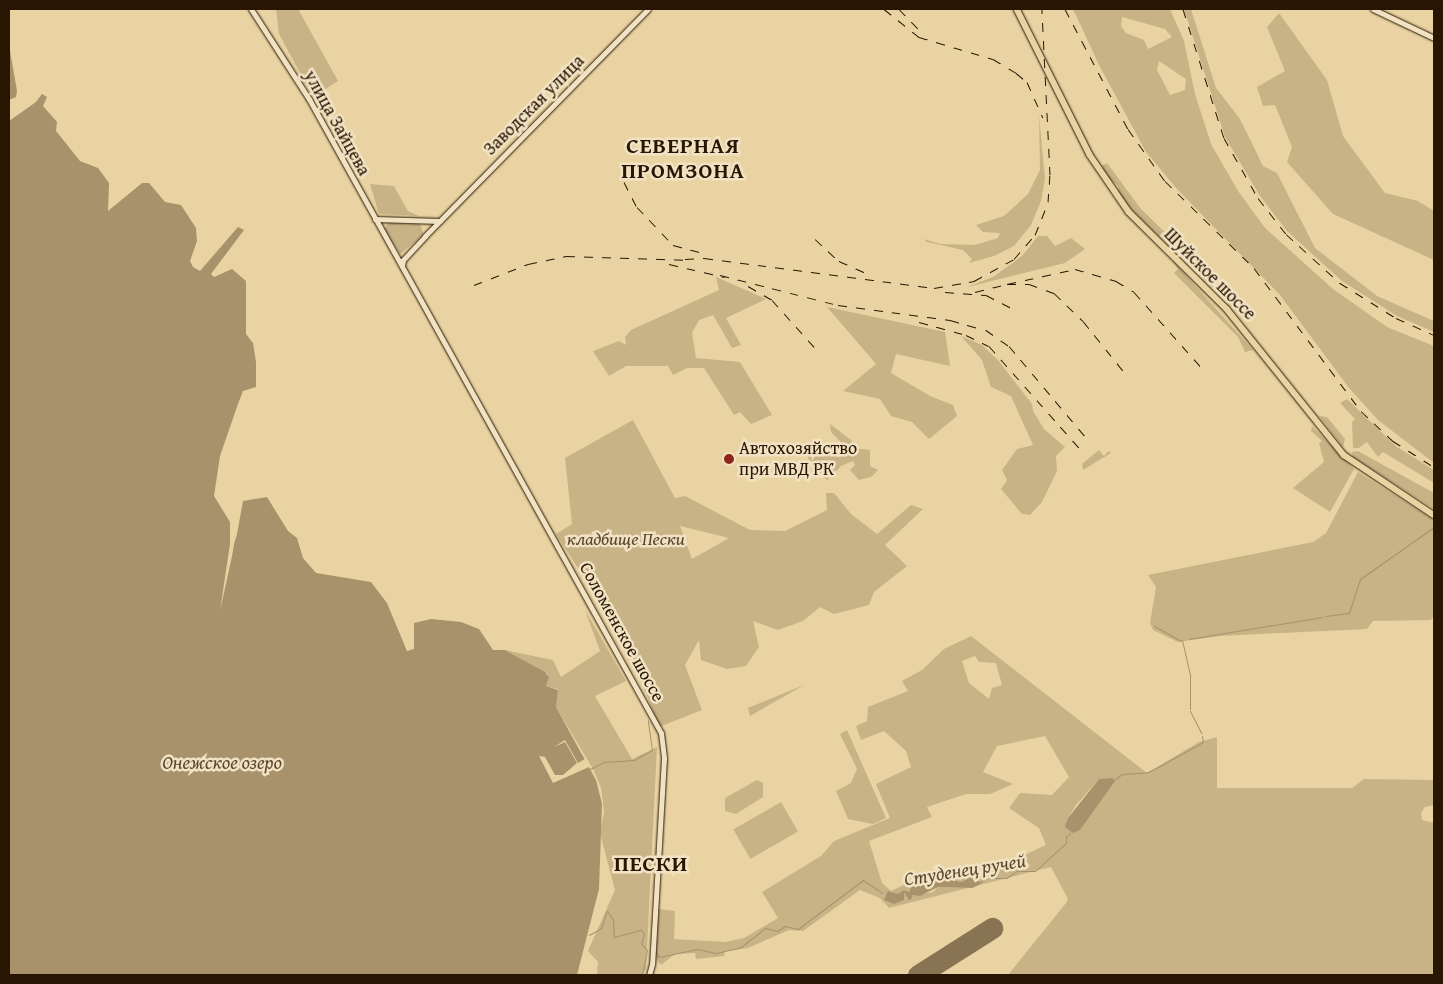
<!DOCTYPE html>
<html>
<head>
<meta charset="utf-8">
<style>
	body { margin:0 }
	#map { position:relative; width:1443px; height:984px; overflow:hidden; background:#e9d3a2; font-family:"Gentium Book Plus",serif }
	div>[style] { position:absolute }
	.green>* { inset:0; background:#c8b387; transform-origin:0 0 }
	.water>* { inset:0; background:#a7926c }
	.pier>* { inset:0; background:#e9d3a2 }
	.stream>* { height:1px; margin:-0.5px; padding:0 0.5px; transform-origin:0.5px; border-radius:0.5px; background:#a7926c }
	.runway>* { height:21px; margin:-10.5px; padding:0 10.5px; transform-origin:10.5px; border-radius:10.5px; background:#887452 }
	.roads { filter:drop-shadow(0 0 1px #281502) drop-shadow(0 0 1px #281502) }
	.secondary>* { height:5px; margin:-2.5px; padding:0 2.5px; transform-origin:2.5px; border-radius:2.5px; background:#f1e2c3 }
	.primary>* { height:5.5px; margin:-2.75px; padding:0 2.75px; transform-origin:2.75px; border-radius:2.75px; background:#e9d3a2 }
	.rail>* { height:1px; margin-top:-0.5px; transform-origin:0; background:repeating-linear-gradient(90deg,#281502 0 9px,transparent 0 18px) }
	.dots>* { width:14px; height:14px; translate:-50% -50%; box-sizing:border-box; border:2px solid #f1e2c3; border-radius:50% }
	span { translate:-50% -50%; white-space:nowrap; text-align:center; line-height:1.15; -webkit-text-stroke:5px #f1e2c3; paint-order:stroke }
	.street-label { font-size:18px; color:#281502 }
	.poi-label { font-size:18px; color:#281502 }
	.left { translate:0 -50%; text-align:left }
	.park-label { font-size:18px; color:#58442a; font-style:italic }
	.water-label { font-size:19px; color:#5b472c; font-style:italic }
	.district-label { font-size:22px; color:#281502; font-weight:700; letter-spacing:1px }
	.frame { position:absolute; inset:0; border:10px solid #281502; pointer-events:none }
</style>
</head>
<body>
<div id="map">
	<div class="green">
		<div style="clip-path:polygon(276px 9px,298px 9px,338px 81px,313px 97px,279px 34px)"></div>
		<div style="clip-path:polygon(evenodd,1073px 9px,1170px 9px,1184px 41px,1195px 94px,1211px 144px,1238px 191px,1265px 228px,1333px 289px,1387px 327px,1434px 346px,1434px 463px,1378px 420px,1349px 388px,1280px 295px,1177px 189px,1146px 152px,1100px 67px,1073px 9px,1122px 17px,1165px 29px,1172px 37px,1148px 49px,1144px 40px,1126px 33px,1121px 26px,1122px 17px,1073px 9px,1159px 61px,1186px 79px,1185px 90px,1170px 95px,1157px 70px,1159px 61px)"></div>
		<div style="clip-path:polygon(1184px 9px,1191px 9px,1216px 88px,1240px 119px,1263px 166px,1277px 173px,1315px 248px,1377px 296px,1434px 321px,1434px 332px,1397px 316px,1342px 281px,1287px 231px,1260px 196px,1225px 137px)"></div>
		<div style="clip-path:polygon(1279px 13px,1327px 80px,1343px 136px,1385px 193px,1418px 201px,1434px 211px,1434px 260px,1333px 214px,1287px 162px,1292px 147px,1275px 105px,1263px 106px,1257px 87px,1285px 71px,1267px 27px)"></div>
		<div style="clip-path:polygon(1039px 115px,1045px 179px,1041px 201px,1031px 225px,1014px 246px,994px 256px,969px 263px,972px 259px,963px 250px,927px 242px,924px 239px,940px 244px,975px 245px,998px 238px,1000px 233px,983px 232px,976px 225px,1004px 216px,1028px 194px,1040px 170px)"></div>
		<div style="clip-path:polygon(1107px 163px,1141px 209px,1177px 244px,1171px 248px,1135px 213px,1119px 194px,1118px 186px,1104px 174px,1102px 166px)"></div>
		<div style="clip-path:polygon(370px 184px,394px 186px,408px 211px,419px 216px,379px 214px)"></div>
		<div style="clip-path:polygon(389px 222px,420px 224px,424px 235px,400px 254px,384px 229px)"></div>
		<div style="clip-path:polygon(1038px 236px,1047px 236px,1055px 246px,1071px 238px,1085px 249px,1065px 263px,967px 287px,993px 277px,1022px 256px)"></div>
		<div style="clip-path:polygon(1173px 262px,1174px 262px,1253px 350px,1245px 352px,1238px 337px,1174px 273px,1178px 269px)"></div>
		<div style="clip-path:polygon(716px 277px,766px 299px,726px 318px,741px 345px,732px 348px,713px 315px,699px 320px,692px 333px,696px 358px,740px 362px,772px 415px,751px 424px,740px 412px,734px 415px,704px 368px,687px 368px,673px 375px,668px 366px,626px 366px,609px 376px,593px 351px,619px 341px,626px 345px,625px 337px,631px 330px,719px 290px)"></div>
		<div style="clip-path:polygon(827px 307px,945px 332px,950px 366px,896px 354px,891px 373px,930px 396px,953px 405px,957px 416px,929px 439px,912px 422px,891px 416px,880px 399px,843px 391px,876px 364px)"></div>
		<div style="clip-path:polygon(961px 336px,982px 345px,998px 360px,1032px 404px,1033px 411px,1044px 429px,1065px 447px,1056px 456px,1057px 471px,1042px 502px,1030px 515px,1022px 514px,1001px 489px,1007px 480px,1002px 470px,1017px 449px,1033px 445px,1011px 396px,991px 387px,982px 360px)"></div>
		<div style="clip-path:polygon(1347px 399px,1397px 447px,1434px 470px,1434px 483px,1383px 452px,1378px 457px,1367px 442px,1359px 448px,1353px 448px,1352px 422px,1355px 419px,1340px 403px)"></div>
		<div style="clip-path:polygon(1319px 416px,1327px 417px,1345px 439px,1343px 447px)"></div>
		<div style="clip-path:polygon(evenodd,633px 420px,675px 498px,685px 496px,750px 530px,785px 531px,827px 510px,826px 493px,834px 493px,851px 514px,877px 534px,911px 505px,923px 509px,885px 545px,907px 566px,874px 592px,869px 605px,834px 614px,820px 607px,803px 621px,778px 630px,753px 621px,759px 647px,746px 666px,727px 669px,701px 660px,699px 640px,685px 665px,702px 710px,659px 727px,628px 646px,556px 534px,572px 524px,565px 458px,633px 420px,680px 526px,729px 538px,692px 559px,680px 526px)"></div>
		<div style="clip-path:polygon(830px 424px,851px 440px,853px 448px,870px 450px,870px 466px,878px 470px,871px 477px,859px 480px,850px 470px,855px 465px,853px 461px,841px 466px,827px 480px,812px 467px,807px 455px,819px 451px,834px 455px,841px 450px,841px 442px,831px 432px)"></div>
		<div style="clip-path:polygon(1312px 426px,1354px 469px,1330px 512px,1293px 488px,1324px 462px,1319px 443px,1322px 441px,1311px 431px)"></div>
		<div style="clip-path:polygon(1099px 450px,1104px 456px,1109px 451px,1111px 453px,1083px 470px,1082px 464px)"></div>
		<div style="clip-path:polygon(1358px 451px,1434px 493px,1434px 509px,1353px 457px,1352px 452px)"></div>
		<div style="clip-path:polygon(1358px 472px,1434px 520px,1434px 615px,1431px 620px,1373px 621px,1367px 629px,1220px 636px,1178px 642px,1153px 630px,1150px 623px,1156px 587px,1148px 575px,1313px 542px,1326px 533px)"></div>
		<div style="clip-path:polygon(585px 610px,626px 681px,595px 696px,632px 759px,657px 747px,646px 969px,642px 975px,597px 975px,598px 962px,588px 951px,615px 890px,600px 833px,604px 812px,601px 788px,593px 769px,556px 707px,558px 689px,546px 686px,548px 674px,505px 650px,553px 660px,561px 677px,600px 651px)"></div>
		<div style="clip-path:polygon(evenodd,971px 636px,1147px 773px,1199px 742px,1217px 737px,1217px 788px,1352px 788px,1364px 779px,1434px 780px,1434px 805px,1425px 807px,1421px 813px,1422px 820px,1434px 823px,1434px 975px,1008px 975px,1066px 903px,1068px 899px,1051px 867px,889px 908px,880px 898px,860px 890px,803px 931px,789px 930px,748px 948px,725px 951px,724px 956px,696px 959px,695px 953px,675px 954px,661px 965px,654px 956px,657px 909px,675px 911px,674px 939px,725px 942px,744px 938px,778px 918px,762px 892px,821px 856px,834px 841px,890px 818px,876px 784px,911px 767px,906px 751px,884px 731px,861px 740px,856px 726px,867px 721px,868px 707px,908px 691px,902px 681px,922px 670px,944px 649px,971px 636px,975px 656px,979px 662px,996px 663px,1002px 685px,992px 688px,989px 699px,969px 683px,962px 661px,975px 656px,971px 636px,1045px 736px,1069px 777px,1052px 795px,1020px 793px,1009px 808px,1039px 828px,1046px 845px,1003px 865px,958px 878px,947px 872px,908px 883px,891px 891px,882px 883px,869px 841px,932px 817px,927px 807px,966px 794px,990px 794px,1013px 784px,983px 772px,997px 746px,1045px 736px,971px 636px,1099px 779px,1115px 779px,1068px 818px,1076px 805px,1099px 779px,971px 636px,976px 875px,981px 883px,972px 888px,938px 887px,933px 892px,910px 896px,904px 892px,899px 902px,888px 901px,888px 893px,898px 895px,904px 890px,909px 892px,924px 880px,944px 878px,961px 882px,976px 875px)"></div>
		<div style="clip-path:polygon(804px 685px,750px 716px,748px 708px)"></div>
		<div style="clip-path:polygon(847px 730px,886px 818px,873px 824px,848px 819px,836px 791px,851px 783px,857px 769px,840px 734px)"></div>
		<div style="clip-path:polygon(757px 780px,763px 783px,763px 797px,736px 814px,725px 811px,725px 798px)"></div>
		<div style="left:781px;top:802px;width:34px;height:55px;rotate:60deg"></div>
	</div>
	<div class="water">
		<div style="clip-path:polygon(9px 45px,17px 91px,16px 97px,9px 100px)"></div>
		<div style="clip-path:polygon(42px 94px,47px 97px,43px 106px,57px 122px,56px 131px,80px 161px,98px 168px,109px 183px,108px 211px,142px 183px,149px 183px,165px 202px,181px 205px,196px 228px,197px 241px,190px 261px,193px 267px,200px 271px,238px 227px,244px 230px,211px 274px,214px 277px,232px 269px,246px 281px,246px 334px,253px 343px,256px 362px,256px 387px,243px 391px,238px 404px,220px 456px,214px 496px,230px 522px,230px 544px,234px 544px,237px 534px,243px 501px,267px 497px,288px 531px,297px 538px,303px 558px,316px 573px,371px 582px,387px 603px,407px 651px,414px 649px,414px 623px,431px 619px,461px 622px,479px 629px,493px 650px,505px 650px,545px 672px,549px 677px,546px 686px,558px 690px,556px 707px,596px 780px,602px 804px,599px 889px,577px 975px,9px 975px,9px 121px,36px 102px)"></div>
		<div style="clip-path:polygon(1099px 779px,1113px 778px,1115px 781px,1080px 830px,1073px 833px,1065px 827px,1068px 818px)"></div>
		<div style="clip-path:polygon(976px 875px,981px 884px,972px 888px,938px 887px,920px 896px,913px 895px,911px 899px,909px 900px,904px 892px,904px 900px,894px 904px,884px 900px,888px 891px,898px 894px,904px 890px,909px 892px,913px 884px,920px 881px,944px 878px,961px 882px)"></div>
	</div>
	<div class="pier">
		<div style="clip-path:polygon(230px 544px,234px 544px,232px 556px,220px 611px)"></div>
		<div style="clip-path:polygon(565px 740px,578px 763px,585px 759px,589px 767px,553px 783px,539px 756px,545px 757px,555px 775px,563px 775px,577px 763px,565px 742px,554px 747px)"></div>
	</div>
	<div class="stream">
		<div style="left:1325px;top:616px;width:24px;rotate:-7deg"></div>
		<div style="left:1349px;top:613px;width:36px;rotate:-72deg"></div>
		<div style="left:1360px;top:579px;width:90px;rotate:-35.1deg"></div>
		<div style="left:1154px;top:626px;width:31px;rotate:29deg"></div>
		<div style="left:1189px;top:639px;width:135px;rotate:-9.4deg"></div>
		<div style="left:1182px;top:640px;width:37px;rotate:77deg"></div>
		<div style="left:1190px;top:676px;width:33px;rotate:90deg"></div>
		<div style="left:1190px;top:711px;width:25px;rotate:63deg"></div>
		<div style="left:590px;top:769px;width:16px;rotate:-27deg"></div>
		<div style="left:604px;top:762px;width:30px;rotate:-4deg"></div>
		<div style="left:634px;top:760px;width:21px;rotate:-29deg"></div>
		<div style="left:652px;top:750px;width:30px;rotate:-98deg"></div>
		<div style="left:1114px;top:780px;width:10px;rotate:-37deg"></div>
		<div style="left:1122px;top:774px;width:26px;rotate:-4deg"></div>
		<div style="left:1148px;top:772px;width:11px;rotate:-27deg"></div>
		<div style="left:1158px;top:767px;width:51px;rotate:-29.1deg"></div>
		<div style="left:1203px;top:742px;width:6px;rotate:-99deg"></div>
		<div style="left:980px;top:882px;width:7px;rotate:-34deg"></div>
		<div style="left:986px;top:878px;width:20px"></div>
		<div style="left:1006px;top:878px;width:13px;rotate:-32deg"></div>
		<div style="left:1017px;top:871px;width:18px"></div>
		<div style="left:1035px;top:871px;width:42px;rotate:-42.1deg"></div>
		<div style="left:1066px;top:843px;width:6px;rotate:-90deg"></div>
		<div style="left:1066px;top:837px;width:6px;rotate:-45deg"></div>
		<div style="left:589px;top:935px;width:14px;rotate:-30deg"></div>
		<div style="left:601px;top:928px;width:18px;rotate:-71deg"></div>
		<div style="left:607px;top:911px;width:11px;rotate:56deg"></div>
		<div style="left:613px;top:920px;width:17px;rotate:87deg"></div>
		<div style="left:614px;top:937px;width:28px;rotate:-15deg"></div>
		<div style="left:641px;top:930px;width:5px;rotate:53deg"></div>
		<div style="left:644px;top:934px;width:9px;rotate:108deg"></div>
		<div style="left:641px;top:943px;width:9px;rotate:49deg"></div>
		<div style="left:647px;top:950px;width:25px;rotate:101deg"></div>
		<div style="left:656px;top:952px;width:6px;rotate:59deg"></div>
		<div style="left:659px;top:957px;width:39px;rotate:-12deg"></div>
		<div style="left:697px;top:949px;width:19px;rotate:12deg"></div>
		<div style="left:716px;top:953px;width:26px;rotate:-13deg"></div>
		<div style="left:741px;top:947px;width:31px;rotate:-38deg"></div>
		<div style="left:765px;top:928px;width:12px;rotate:14deg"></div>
		<div style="left:777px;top:931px;width:9px;rotate:-32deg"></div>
		<div style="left:785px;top:926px;width:13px;rotate:13deg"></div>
		<div style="left:798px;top:929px;width:81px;rotate:-37deg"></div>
		<div style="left:863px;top:880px;width:23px;rotate:34deg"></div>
	</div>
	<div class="runway">
		<div style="left:918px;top:975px;width:88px;rotate:-32.4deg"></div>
	</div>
	<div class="roads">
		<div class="secondary">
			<div style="left:251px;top:9px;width:107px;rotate:57.2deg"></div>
			<div style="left:309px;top:99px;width:725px;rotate:60.96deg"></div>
			<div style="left:661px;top:733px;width:25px;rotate:83deg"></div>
			<div style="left:664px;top:758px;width:206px;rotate:93.3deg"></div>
			<div style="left:652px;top:964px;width:11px;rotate:105deg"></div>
			<div style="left:1373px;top:9px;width:68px;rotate:25.4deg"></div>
			<div style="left:375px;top:219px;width:65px;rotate:1.8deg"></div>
			<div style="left:402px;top:266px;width:6px;rotate:-81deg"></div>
			<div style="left:403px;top:260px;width:33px;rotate:-47deg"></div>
			<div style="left:425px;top:236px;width:318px;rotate:-45.5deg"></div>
		</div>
		<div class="primary">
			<div style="left:1017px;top:9px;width:163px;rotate:63.4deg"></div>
			<div style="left:1090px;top:155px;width:69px;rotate:55.6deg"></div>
			<div style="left:1129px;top:212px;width:138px;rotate:44.7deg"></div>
			<div style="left:1227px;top:309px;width:187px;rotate:51.3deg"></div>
			<div style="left:1344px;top:455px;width:108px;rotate:33.7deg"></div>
		</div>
	</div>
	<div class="rail">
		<div style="left:884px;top:9px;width:45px;rotate:38.7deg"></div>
		<div style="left:919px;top:37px;width:77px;rotate:16.6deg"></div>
		<div style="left:993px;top:59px;width:27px;rotate:31deg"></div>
		<div style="left:1016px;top:73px;width:14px;rotate:39deg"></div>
		<div style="left:1027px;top:82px;width:39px;rotate:66deg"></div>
		<div style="left:899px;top:9px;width:35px;rotate:46deg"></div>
		<div style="left:1065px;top:9px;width:136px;rotate:62.3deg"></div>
		<div style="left:1128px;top:129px;width:64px;rotate:54.6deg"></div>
		<div style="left:1165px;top:181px;width:124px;rotate:44.3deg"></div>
		<div style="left:1254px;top:268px;width:179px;rotate:53.2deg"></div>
		<div style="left:1361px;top:411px;width:44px;rotate:43.2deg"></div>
		<div style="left:1393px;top:441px;width:49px;rotate:32.4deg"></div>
		<div style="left:1183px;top:9px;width:135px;rotate:72.4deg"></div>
		<div style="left:1224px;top:138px;width:69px;rotate:60.5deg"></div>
		<div style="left:1258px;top:198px;width:46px;rotate:52.1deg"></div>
		<div style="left:1286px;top:234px;width:73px;rotate:42.2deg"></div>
		<div style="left:1340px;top:283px;width:66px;rotate:32deg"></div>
		<div style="left:1396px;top:318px;width:42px;rotate:24.1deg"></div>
		<div style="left:624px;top:182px;width:28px;rotate:63deg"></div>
		<div style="left:637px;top:207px;width:52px;rotate:46.5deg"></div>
		<div style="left:673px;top:245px;width:35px;rotate:15deg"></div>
		<div style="left:815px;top:239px;width:33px;rotate:43deg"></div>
		<div style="left:839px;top:261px;width:32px;rotate:24deg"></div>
		<div style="left:685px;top:259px;width:19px;rotate:-3deg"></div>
		<div style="left:704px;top:258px;width:232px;rotate:7.4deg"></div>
		<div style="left:934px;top:288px;width:41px;rotate:-9.9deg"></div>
		<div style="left:974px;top:281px;width:46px;rotate:-28.8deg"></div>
		<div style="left:1014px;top:259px;width:32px;rotate:-49deg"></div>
		<div style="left:1035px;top:235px;width:35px;rotate:-68deg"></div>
		<div style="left:1048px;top:202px;width:27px;rotate:-86deg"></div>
		<div style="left:1050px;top:175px;width:166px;rotate:-92.8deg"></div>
		<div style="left:669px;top:264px;width:57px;rotate:13.1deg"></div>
		<div style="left:720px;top:275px;width:122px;rotate:14.3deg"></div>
		<div style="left:838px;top:305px;width:113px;rotate:7.6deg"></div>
		<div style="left:950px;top:320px;width:37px;rotate:16deg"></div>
		<div style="left:986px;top:330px;width:28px;rotate:35deg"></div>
		<div style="left:1009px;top:346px;width:124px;rotate:49.9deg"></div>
		<div style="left:1007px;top:284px;width:70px;rotate:-12.4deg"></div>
		<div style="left:1075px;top:269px;width:43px;rotate:16.3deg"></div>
		<div style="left:1116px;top:281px;width:21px;rotate:31deg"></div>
		<div style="left:1134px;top:292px;width:101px;rotate:48.2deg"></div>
		<div style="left:474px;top:285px;width:58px;rotate:-21.3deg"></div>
		<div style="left:528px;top:264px;width:39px;rotate:-12deg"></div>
		<div style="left:566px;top:256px;width:126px;rotate:1.8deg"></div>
		<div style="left:748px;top:286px;width:28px;rotate:30deg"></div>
		<div style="left:772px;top:300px;width:67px;rotate:48deg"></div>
		<div style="left:945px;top:292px;width:41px;rotate:4.2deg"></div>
		<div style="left:986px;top:295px;width:34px;rotate:27deg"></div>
		<div style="left:975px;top:292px;width:33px;rotate:-14deg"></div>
		<div style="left:1007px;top:284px;width:22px"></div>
		<div style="left:1029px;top:284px;width:27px;rotate:20deg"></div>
		<div style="left:1054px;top:293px;width:40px;rotate:44deg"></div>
		<div style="left:1083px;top:321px;width:65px;rotate:51.2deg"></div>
		<div style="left:919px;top:322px;width:49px;rotate:15.5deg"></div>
		<div style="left:966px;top:335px;width:25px;rotate:26deg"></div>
		<div style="left:989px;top:346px;width:137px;rotate:48.5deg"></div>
	</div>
	<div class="dots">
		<div style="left:729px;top:459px;background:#8f2418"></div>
	</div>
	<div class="street-label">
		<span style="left:534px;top:105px;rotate:-45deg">Заводская улица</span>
		<span style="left:337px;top:123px;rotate:61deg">улица Зайцева</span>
		<span style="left:1210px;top:274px;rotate:45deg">Шуйское шоссе</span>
		<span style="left:622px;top:632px;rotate:61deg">Соломенское шоссе</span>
	</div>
	<div class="poi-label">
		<span class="left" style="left:739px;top:459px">Автохозяйство<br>при МВД РК</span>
	</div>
	<div class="park-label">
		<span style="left:626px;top:539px">кладбище Пески</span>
	</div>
	<div class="water-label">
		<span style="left:222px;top:763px">Онежское озеро</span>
		<span style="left:965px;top:870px;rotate:-9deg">Студенец ручей</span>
	</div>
	<div class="district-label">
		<span style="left:683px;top:158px">СЕВЕРНАЯ<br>ПРОМЗОНА</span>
		<span style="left:651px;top:864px">ПЕСКИ</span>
	</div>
	<div class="frame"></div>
</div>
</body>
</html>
